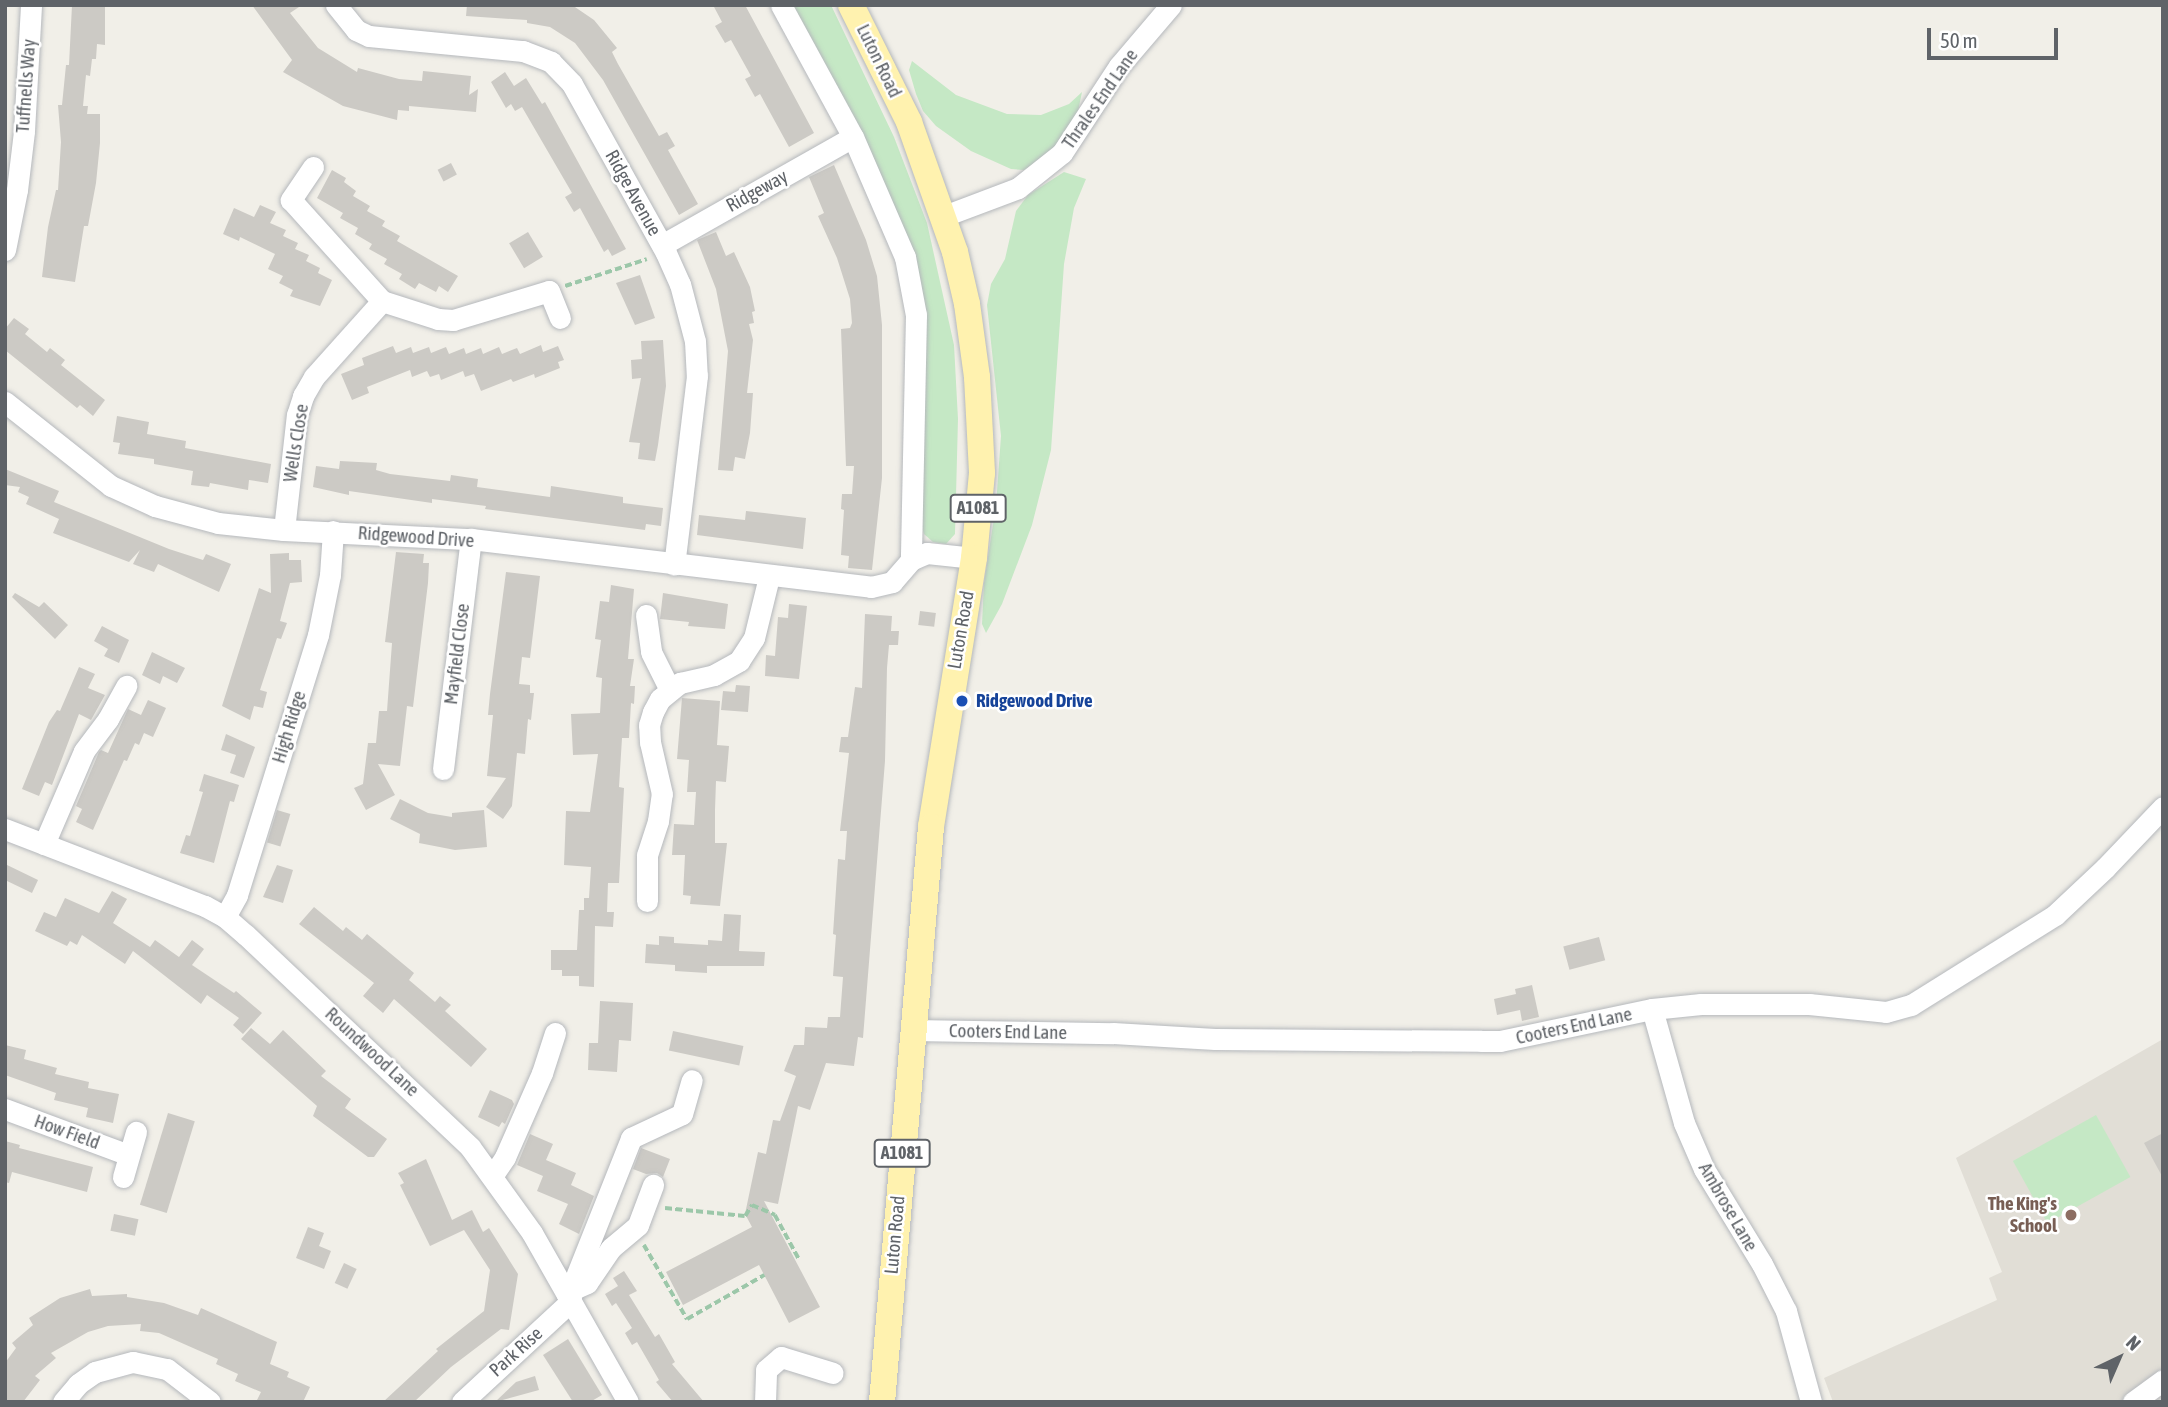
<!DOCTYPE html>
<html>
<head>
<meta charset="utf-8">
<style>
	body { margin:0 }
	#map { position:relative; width:2168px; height:1407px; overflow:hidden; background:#f1efe8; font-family:"Asap Condensed",sans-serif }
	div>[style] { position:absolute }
	.education>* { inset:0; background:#e1ded6 }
	.green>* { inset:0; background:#c5e8c5; transform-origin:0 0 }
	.building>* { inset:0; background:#cccac5; transform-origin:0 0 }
	.path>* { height:3.5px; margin-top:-1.75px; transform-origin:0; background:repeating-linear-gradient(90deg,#9cc7a9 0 7px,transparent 0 10.5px) }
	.roads { filter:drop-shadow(0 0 2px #b5b8bc) drop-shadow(0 0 2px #b5b8bc) }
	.minor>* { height:21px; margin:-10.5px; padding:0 10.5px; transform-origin:10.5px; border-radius:10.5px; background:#fff }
	.major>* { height:26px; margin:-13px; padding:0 13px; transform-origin:13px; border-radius:13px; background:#fff2af }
	.dots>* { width:19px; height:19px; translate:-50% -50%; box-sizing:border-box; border:4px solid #fff; border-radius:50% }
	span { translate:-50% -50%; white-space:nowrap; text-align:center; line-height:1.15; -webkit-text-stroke:5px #fff; paint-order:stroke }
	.shield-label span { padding:2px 5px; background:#fff; border:2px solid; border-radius:5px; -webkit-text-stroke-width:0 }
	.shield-label { font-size:18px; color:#5f6368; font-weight:700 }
	.street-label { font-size:19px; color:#5f6368 }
	.transit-label { font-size:19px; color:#164399; font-weight:700 }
	.left { translate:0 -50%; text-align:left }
	.education-label { font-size:19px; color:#785e54; font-weight:700 }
	.right { translate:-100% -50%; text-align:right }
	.frame { position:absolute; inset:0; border:7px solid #5f6368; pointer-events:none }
	.north { position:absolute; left:2084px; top:1323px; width:70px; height:70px; -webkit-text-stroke:5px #fff; paint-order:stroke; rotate:44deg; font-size:19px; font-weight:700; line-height:28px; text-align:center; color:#5f6368 }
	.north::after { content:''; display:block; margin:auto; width:24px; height:32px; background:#5f6368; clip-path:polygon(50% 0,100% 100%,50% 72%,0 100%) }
	.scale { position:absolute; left:1927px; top:28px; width:131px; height:32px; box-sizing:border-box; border:4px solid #5f6368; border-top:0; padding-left:9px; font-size:21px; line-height:24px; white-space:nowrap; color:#5f6368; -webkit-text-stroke:5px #fff; paint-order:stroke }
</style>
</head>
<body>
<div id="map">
	<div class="education">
		<div style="clip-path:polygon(2163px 1039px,2163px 1402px,1833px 1402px,1824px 1378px,1997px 1300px,1989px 1278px,2002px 1272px,1956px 1158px)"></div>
	</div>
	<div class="green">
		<div style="clip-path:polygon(787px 5px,831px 5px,894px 137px,927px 223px,954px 345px,958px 419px,955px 534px,946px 544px,933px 542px,924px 534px,920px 520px,921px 310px)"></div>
		<div style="clip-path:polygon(912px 61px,956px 95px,1007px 114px,1041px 115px,1069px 104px,1082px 92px,1077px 116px,1050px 155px,1024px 170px,1011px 169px,971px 151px,936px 126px,923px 111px,916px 94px,909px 70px)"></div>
		<div style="clip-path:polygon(1064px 172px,1086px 179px,1074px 208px,1064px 264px,1051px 450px,1032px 525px,1002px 604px,986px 633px,982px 624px,984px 583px,996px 505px,1001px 436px,987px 305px,991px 284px,1005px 259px,1016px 211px,1028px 195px)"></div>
		<div style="left:2096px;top:1115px;width:71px;height:95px;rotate:61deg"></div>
	</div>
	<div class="building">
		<div style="clip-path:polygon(72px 5px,105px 5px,105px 45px,97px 44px,96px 59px,92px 59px,90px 76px,86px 75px,83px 106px,88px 106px,87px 114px,100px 114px,100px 143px,96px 183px,88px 226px,84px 226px,75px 282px,42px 277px,48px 227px,56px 190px,58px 190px,61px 142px,58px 105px,62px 105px,66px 65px,69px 65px)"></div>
		<div style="clip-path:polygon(252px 5px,302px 5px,290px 13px,318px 48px,357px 72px,358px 68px,399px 79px,422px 81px,423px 71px,471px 76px,469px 95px,478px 89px,476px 112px,409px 106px,409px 111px,398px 110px,397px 120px,343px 106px,283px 72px,292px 60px)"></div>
		<div style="clip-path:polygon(467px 5px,572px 5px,594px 20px,617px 48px,612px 52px,618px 64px,659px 136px,667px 132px,675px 146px,668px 150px,698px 204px,679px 215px,603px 80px,575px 43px,550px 27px,527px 23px,527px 20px,466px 16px)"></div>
		<div style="clip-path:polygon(713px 5px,745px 5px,814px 133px,789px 147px,760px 94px,755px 97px,745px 79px,751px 76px,731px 40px,725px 43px,715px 26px,722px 22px)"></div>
		<div style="clip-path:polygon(505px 72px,514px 86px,526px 78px,542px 104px,545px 102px,626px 249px,612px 256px,608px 249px,604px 252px,580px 208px,574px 212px,565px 197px,572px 193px,522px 107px,515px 111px,511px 104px,506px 108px,491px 82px)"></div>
		<div style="left:451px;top:163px;width:13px;height:15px;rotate:63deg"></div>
		<div style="clip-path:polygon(834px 165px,866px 240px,877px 276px,882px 325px,882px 478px,872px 570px,848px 568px,849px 556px,841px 555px,844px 510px,841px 509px,842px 494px,852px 494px,854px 466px,846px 466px,841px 329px,850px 328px,852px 323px,850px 299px,837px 258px,818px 216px,824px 213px,809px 177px)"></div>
		<div style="clip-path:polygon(332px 170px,346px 178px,344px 182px,356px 191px,353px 196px,370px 206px,367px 211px,385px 221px,382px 226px,400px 236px,397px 241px,458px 276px,448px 292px,439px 286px,436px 292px,419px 283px,415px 289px,399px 279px,402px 274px,384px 264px,387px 259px,369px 249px,372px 244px,355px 234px,358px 228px,340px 218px,343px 213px,317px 198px)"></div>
		<div style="clip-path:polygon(260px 205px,276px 212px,270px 223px,286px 230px,283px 236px,298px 243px,295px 249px,309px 255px,306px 261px,320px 268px,318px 273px,332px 280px,320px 306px,290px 296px,293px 290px,279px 283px,283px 276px,268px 269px,275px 254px,240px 237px,239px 241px,223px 234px,234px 208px,254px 217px)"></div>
		<div style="left:528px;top:232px;width:29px;height:22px;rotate:59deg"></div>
		<div style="clip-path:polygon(716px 232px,726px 256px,734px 252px,750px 287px,755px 311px,752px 312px,754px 323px,749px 324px,753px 340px,747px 393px,753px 393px,750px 433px,745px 459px,735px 457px,733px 471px,718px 470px,728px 351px,716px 289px,697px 240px)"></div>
		<div style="clip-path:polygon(640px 275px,655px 318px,635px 325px,616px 283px)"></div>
		<div style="clip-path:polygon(14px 318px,29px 329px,25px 334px,47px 352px,50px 348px,65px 360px,61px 365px,105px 400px,93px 416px,80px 405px,77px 408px,5px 350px,5px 329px)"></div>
		<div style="clip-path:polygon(663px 340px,666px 386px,658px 445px,655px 461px,638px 459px,640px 443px,629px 442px,641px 378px,632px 379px,631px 360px,642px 359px,641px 341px)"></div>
		<div style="clip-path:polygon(541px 345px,543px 352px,558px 346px,564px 360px,558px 362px,560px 368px,535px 378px,534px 374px,513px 382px,511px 379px,481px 391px,474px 374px,465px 377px,463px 371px,441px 380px,439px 374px,430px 377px,427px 371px,412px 377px,410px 370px,367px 387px,369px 393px,352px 400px,341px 374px,364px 365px,362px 358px,393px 346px,396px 353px,411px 347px,413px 353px,429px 347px,431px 353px,446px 347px,449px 354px,464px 348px,466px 354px,481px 348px,483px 354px,499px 347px,502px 354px,517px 348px,520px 354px)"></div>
		<div style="clip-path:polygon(117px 416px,149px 422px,147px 434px,186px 441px,185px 448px,271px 464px,268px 483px,249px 480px,248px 490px,210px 483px,209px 487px,191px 485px,193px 471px,154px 464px,154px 459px,118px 454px,120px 443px,113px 442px)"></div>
		<div style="clip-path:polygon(340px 461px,377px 463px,376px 470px,390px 474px,450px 481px,451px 475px,478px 479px,477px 487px,550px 497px,551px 486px,623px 497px,623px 503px,663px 508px,661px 526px,646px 524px,645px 530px,485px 509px,486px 506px,432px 499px,432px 503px,349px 491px,349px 495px,313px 487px,316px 466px,339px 469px)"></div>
		<div style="clip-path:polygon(5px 469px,59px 491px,54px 502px,169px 549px,203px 560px,206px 554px,231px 564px,219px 592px,158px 564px,154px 572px,133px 564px,140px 550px,129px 562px,53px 533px,59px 519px,26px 504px,29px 497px,18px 492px,20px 487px,5px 485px)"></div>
		<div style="clip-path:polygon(746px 511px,806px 518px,803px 549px,697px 535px,699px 515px,745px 520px)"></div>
		<div style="clip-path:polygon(396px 552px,424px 554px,423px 563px,429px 563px,428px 583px,413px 707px,407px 706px,400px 766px,378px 764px,395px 795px,366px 810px,354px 788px,363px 784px,368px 743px,376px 743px,379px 711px,387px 711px,392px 643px,385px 642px)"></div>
		<div style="clip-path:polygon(289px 553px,289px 560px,301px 560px,302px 582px,290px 583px,280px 621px,287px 623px,281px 639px,277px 638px,260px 690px,267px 692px,263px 708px,254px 706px,250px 720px,222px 706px,259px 588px,271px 593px,270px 554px)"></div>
		<div style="clip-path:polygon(506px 572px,540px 576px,530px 658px,522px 657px,519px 684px,530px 685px,530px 693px,534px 693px,531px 720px,528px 719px,525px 754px,517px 753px,512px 806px,503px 819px,486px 807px,506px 778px,487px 776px,493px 715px,488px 715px,490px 694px)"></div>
		<div style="clip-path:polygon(611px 585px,634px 589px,628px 659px,634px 659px,630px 686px,635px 686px,634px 704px,631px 703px,629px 738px,622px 738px,619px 787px,624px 788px,619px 883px,608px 883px,607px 912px,614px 912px,613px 927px,595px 926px,594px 987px,579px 986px,579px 976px,562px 976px,562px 970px,551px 970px,551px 950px,577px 950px,579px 910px,584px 910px,584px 898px,589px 898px,591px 867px,564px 865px,566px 811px,590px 812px,598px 754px,573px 755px,571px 714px,600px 713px,602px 678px,596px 677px,601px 640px,595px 639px,600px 601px,609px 602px)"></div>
		<div style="clip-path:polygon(15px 593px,39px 607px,44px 602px,68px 625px,55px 639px,12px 597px)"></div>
		<div style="clip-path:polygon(663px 593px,728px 604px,725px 629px,688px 626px,689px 622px,660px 619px)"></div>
		<div style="clip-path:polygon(789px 604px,807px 606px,799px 679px,765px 676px,766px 655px,775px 656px,778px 617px,788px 618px)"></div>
		<div style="left:920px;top:611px;width:16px;height:14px;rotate:7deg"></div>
		<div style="clip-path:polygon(865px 614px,892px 616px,891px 631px,899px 631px,898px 645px,889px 645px,887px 668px,885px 761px,863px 1038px,858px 1037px,854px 1066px,826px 1063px,810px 1110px,798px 1106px,778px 1204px,764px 1201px,820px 1307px,789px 1323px,759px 1265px,683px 1305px,666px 1272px,752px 1227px,745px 1214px,758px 1152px,766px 1154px,773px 1120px,780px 1121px,796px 1076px,784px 1071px,794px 1045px,804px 1045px,805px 1027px,827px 1028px,828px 1017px,840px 1017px,843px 977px,833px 976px,836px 935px,833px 934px,838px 859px,845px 860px,847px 831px,840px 831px,849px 753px,839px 752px,841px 737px,848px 737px,855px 687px,862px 688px)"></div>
		<div style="clip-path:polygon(102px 626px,129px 640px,119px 663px,104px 656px,108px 649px,94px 641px)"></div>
		<div style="clip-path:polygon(152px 652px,185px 668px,177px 683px,163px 676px,160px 684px,142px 675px)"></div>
		<div style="clip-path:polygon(79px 667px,95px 674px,88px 688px,105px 695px,91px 720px,79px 714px,52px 785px,45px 782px,39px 796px,22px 789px,49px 722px,57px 710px,60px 711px)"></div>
		<div style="clip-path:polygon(736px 685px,750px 686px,748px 712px,721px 710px,723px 691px,735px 692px)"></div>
		<div style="clip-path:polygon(682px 698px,720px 701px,717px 745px,729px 746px,726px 782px,716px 781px,715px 810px,715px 843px,727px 843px,720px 906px,690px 904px,691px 896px,683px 895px,685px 855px,672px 855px,674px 824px,694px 825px,696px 792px,687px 792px,689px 760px,677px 759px)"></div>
		<div style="clip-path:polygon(148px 700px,166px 708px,153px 737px,144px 733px,139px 745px,135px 743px,127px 761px,124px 760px,93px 830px,76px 822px,82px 809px,76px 806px,99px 752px,101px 750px,108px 753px,128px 709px,141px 715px)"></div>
		<div style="clip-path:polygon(226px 734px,255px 747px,244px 778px,230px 773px,236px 755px,221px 750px)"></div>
		<div style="clip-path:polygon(204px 774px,239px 785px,234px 802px,230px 801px,214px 863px,180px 853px,186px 835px,190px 836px,203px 792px,199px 791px)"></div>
		<div style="clip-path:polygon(400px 799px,428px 813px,452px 817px,452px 813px,484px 810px,487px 847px,455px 850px,419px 843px,420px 834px,390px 819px)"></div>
		<div style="left:277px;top:810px;width:14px;height:34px;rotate:17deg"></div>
		<div style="clip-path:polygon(5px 864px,38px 880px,32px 893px,5px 880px)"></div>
		<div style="clip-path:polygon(277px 865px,293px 870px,283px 903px,263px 897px)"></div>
		<div style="clip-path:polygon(112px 891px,127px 899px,113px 923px,150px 947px,155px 940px,179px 957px,192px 940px,204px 949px,192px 965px,234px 993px,236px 991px,262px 1013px,243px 1034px,233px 1025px,239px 1018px,207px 995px,201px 1004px,133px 951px,125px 964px,82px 935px,77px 945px,70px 941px,67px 946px,35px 931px,44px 912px,56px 917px,65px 898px,99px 913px)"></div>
		<div style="clip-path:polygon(314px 907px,343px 931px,346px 927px,362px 940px,367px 934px,414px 973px,409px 980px,435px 1002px,440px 996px,451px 1005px,445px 1011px,487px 1049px,471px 1067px,394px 999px,383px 1013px,363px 996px,374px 983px,299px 924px)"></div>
		<div style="clip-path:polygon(724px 914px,741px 915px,739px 951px,765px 952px,764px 966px,707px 966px,707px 973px,675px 971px,675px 965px,645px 963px,646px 944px,659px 945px,659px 936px,674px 937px,674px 943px,708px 945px,708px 940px,722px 941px)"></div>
		<div style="left:1599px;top:937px;width:24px;height:37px;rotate:75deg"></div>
		<div style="clip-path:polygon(1532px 985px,1539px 1017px,1522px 1021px,1520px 1010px,1497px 1015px,1494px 999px,1516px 994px,1515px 989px)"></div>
		<div style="clip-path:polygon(600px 1001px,633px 1003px,631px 1041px,619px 1040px,617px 1072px,588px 1070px,589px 1043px,598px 1043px)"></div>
		<div style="clip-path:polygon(251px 1028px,270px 1044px,283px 1030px,326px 1071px,321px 1076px,351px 1099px,345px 1108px,387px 1139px,374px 1157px,368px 1157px,313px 1116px,317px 1106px,241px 1039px)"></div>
		<div style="left:673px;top:1031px;width:72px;height:20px;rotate:12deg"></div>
		<div style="clip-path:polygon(5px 1045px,26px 1050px,24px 1059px,57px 1068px,55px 1074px,89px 1082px,88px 1088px,119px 1094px,113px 1123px,86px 1117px,88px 1108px,54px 1100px,56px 1093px,5px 1075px)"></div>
		<div style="clip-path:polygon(490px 1090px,512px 1100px,514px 1104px,505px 1124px,502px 1122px,499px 1127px,478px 1117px)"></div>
		<div style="left:168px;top:1113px;width:28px;height:96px;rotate:17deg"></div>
		<div style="clip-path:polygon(2163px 1133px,2163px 1178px,2144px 1143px)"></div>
		<div style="clip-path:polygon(530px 1134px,553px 1144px,546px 1160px,576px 1173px,571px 1185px,594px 1196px,579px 1234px,559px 1224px,568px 1204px,537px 1191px,543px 1176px,517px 1165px)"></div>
		<div style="clip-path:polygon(5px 1141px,20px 1145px,19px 1148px,93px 1167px,87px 1192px,12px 1172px,9px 1183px,5px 1182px)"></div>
		<div style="clip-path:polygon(641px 1148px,670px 1159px,663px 1177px,657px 1173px,646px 1174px,633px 1169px)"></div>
		<div style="clip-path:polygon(426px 1159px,452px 1220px,472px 1210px,483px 1232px,489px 1228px,518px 1274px,509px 1330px,501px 1329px,451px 1367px,414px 1402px,383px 1402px,438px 1351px,436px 1349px,484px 1311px,490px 1270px,464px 1230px,430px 1246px,400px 1185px,404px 1183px,398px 1173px)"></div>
		<div style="left:114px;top:1214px;width:25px;height:17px;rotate:12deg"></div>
		<div style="clip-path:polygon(308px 1227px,324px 1233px,319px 1246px,331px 1251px,324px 1269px,296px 1258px)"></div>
		<div style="left:344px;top:1263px;width:14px;height:22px;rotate:25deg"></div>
		<div style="clip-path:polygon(624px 1271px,637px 1291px,629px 1295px,655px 1337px,659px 1334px,675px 1362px,672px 1364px,704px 1402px,673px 1402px,656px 1382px,659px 1380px,637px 1342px,632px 1345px,625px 1333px,632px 1328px,616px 1303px,612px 1306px,605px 1294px,618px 1286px,613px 1278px)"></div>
		<div style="clip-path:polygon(90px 1289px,92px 1296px,127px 1294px,127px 1297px,164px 1303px,198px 1315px,201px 1308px,277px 1342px,270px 1364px,289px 1372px,287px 1377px,310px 1387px,303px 1402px,256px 1402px,261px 1392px,235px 1381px,238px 1374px,216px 1364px,218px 1359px,159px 1333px,140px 1331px,141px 1324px,108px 1326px,88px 1332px,51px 1353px,56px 1358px,35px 1376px,40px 1380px,23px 1402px,5px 1402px,5px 1363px,16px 1348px,12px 1343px,33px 1325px,29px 1318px,60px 1298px)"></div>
		<div style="clip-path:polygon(568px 1339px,602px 1395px,590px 1402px,573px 1402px,543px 1355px)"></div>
		<div style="clip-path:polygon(535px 1376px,539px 1390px,495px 1402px,516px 1382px)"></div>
	</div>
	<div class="path">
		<div style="left:565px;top:286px;width:86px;rotate:-18.2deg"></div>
		<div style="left:665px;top:1208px;width:80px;rotate:5.7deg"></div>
		<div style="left:745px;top:1216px;width:13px;rotate:-58deg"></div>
		<div style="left:752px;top:1205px;width:25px;rotate:23deg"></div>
		<div style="left:775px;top:1215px;width:52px;rotate:61.5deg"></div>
		<div style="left:644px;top:1245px;width:86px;rotate:59.8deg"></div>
		<div style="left:687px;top:1319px;width:89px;rotate:-29.7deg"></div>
	</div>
	<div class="roads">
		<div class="minor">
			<div style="left:336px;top:5px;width:32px;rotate:51deg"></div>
			<div style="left:356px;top:30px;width:14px;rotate:25deg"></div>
			<div style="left:369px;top:36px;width:155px;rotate:5.6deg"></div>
			<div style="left:523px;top:51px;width:30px;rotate:21deg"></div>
			<div style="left:551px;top:62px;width:30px;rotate:46deg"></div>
			<div style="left:572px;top:84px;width:193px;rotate:60.9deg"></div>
			<div style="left:666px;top:253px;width:34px;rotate:66deg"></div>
			<div style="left:680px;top:284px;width:59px;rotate:75.3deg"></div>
			<div style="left:695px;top:341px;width:35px;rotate:87deg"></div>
			<div style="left:697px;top:376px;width:190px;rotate:96.9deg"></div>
			<div style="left:781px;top:5px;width:150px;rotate:61.4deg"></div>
			<div style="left:853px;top:137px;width:131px;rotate:66.6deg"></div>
			<div style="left:905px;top:257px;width:59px;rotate:79.3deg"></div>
			<div style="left:916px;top:315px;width:245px;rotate:91.2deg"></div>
			<div style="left:313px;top:167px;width:40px;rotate:124deg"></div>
			<div style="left:291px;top:200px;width:136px;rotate:48deg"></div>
			<div style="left:382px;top:301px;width:59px;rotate:17.8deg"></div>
			<div style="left:438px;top:319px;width:15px;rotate:4deg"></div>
			<div style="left:453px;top:320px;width:100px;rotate:-16.8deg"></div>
			<div style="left:549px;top:291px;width:29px;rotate:68deg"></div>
			<div style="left:944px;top:216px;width:79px;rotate:-20.7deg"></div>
			<div style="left:1018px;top:188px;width:56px;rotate:-38.5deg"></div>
			<div style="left:1062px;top:153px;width:104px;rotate:-56.8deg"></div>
			<div style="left:1119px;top:66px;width:80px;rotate:-49.6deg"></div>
			<div style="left:662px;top:245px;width:219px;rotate:-29.5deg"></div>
			<div style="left:5px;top:250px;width:61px;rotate:-78.7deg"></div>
			<div style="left:17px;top:190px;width:59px;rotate:-83.2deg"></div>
			<div style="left:24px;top:131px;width:126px;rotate:-86.8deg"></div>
			<div style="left:5px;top:402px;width:135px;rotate:38.4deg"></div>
			<div style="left:111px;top:486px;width:48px;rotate:24.4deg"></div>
			<div style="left:155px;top:506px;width:65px;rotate:15.1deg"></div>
			<div style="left:218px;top:523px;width:66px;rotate:6.1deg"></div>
			<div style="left:284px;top:530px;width:187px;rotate:2.8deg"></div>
			<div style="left:471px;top:539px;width:403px;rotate:6.8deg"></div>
			<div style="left:871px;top:587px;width:22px;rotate:-13deg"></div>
			<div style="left:892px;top:582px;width:29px;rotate:-49deg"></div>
			<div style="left:911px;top:560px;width:17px;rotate:-24deg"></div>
			<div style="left:927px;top:553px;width:47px;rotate:6.1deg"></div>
			<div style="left:284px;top:530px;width:116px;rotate:-83.6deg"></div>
			<div style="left:297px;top:415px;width:20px;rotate:-72deg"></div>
			<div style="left:303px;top:396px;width:22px;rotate:-60deg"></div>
			<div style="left:314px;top:377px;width:102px;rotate:-48.2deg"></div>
			<div style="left:646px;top:615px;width:37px;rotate:82deg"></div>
			<div style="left:651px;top:652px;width:42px;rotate:63.4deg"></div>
			<div style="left:443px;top:769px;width:232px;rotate:-83.1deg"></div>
			<div style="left:5px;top:829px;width:214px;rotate:21.1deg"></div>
			<div style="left:205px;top:906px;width:23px;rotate:29deg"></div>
			<div style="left:225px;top:917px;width:28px;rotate:41deg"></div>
			<div style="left:246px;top:935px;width:308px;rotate:43.4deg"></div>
			<div style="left:470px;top:1147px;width:106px;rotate:54.2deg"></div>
			<div style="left:532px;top:1233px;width:194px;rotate:60.4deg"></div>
			<div style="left:44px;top:844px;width:101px;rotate:-66.7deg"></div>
			<div style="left:84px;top:751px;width:40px;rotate:-53deg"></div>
			<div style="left:108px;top:719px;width:38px;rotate:-61deg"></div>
			<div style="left:647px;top:901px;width:46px;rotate:-90deg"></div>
			<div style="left:647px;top:855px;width:36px;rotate:-72deg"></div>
			<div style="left:658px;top:821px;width:27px;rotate:-82deg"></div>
			<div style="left:662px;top:794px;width:53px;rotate:-103deg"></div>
			<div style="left:650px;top:742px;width:17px;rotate:-93deg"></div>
			<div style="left:649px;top:725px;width:14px;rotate:-73deg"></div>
			<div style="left:653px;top:712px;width:15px;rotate:-62deg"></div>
			<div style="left:660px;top:699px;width:26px;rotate:-39deg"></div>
			<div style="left:680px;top:683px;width:35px;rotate:-13deg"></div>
			<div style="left:714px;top:675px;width:29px;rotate:-29deg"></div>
			<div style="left:739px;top:661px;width:27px;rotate:-57deg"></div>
			<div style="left:754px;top:638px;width:63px;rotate:-76.2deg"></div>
			<div style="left:225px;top:917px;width:25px;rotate:-61deg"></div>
			<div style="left:237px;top:895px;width:272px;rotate:-72.7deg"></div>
			<div style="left:318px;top:635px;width:61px;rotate:-78.7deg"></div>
			<div style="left:330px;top:575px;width:44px;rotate:-86.1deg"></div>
			<div style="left:1652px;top:1009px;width:118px;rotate:74.3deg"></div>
			<div style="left:1684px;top:1123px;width:50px;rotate:66.5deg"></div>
			<div style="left:1704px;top:1169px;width:111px;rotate:58.6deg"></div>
			<div style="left:1762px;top:1264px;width:53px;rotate:62.9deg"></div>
			<div style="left:1786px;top:1311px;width:94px;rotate:74.6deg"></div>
			<div style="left:912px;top:1030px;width:201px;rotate:0.9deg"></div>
			<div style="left:1113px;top:1033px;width:102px;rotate:3.4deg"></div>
			<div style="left:1215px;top:1039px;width:266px;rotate:0.4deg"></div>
			<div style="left:1481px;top:1041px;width:19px"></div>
			<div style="left:1500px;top:1041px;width:155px;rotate:-11.9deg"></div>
			<div style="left:1652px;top:1009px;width:49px;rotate:-5.8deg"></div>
			<div style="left:1701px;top:1004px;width:108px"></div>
			<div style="left:1809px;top:1004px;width:77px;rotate:5.9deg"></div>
			<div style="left:1886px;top:1012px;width:26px;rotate:-16deg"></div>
			<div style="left:1911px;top:1005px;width:170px;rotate:-32deg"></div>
			<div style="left:2055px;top:915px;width:69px;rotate:-43.2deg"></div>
			<div style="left:2105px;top:868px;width:84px;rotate:-46.4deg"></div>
			<div style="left:5px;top:1109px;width:132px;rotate:20.4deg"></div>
			<div style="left:493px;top:1175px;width:22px;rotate:-56deg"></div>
			<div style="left:505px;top:1157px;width:92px;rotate:-66.2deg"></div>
			<div style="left:542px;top:1073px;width:42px;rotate:-72deg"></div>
			<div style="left:123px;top:1177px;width:47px;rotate:-73.9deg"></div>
			<div style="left:576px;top:1288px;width:12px;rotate:-24deg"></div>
			<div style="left:587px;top:1283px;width:42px;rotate:-55.6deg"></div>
			<div style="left:611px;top:1248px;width:35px;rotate:-40deg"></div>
			<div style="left:638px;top:1225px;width:43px;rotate:-69.4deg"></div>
			<div style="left:567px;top:1295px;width:11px;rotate:-38deg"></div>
			<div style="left:576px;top:1288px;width:9px;rotate:-96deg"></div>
			<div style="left:575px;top:1279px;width:152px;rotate:-68.3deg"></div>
			<div style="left:631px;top:1138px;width:56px;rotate:-25.2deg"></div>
			<div style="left:682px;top:1114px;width:35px;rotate:-74deg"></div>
			<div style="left:63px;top:1402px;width:23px;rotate:-50deg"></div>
			<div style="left:78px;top:1384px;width:21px;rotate:-35deg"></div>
			<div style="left:95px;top:1372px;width:39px;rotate:-15deg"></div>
			<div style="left:133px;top:1362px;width:35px;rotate:12deg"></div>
			<div style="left:167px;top:1369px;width:54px;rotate:37.5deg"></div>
			<div style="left:462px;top:1402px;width:149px;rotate:-42.8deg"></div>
			<div style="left:765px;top:1402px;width:32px;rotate:-88deg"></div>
			<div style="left:766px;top:1370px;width:20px;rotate:-41deg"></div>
			<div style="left:781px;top:1357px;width:54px;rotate:17.1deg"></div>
			<div style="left:2133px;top:1402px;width:37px;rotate:-36deg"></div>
		</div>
		<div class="major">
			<div style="left:851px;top:5px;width:131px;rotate:63.6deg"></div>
			<div style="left:909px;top:122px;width:138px;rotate:70.5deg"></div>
			<div style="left:955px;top:252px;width:53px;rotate:77deg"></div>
			<div style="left:967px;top:304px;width:74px;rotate:82.2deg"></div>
			<div style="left:977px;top:377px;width:96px;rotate:87deg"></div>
			<div style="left:982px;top:473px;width:85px;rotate:95.4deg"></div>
			<div style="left:974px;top:558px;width:272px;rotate:99.1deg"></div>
			<div style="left:931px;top:827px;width:577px;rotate:94.87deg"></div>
		</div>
	</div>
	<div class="dots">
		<div style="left:962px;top:701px;background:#1a4fb4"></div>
		<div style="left:2071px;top:1215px;background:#8d6e63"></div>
	</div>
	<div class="shield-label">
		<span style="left:978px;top:508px">A1081</span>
		<span style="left:902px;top:1153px">A1081</span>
	</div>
	<div class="street-label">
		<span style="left:879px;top:61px;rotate:64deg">Luton Road</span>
		<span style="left:26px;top:86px;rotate:-86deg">Tuffnells Way</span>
		<span style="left:1100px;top:99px;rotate:-55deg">Thrales End Lane</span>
		<span style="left:757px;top:191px;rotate:-29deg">Ridgeway</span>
		<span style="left:633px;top:193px;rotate:61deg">Ridge Avenue</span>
		<span style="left:296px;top:443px;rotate:-81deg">Wells Close</span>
		<span style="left:416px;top:537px;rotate:4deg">Ridgewood Drive</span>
		<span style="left:961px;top:630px;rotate:-80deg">Luton Road</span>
		<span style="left:457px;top:654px;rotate:-83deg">Mayfield Close</span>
		<span style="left:289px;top:727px;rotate:-73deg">High Ridge</span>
		<span style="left:1574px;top:1026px;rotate:-12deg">Cooters End Lane</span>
		<span style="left:1008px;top:1032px;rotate:1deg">Cooters End Lane</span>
		<span style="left:372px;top:1052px;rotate:43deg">Roundwood Lane</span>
		<span style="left:67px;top:1132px;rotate:20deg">How Field</span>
		<span style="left:1728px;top:1207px;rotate:60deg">Ambrose Lane</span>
		<span style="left:895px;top:1235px;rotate:-85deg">Luton Road</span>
		<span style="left:516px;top:1352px;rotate:-42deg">Park Rise</span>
	</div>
	<div class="transit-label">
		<span class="left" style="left:976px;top:701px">Ridgewood Drive</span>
	</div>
	<div class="education-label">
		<span class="right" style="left:2057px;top:1215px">The King's<br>School</span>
	</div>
	<div class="frame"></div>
	<div class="north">N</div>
	<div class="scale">50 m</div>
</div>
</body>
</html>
